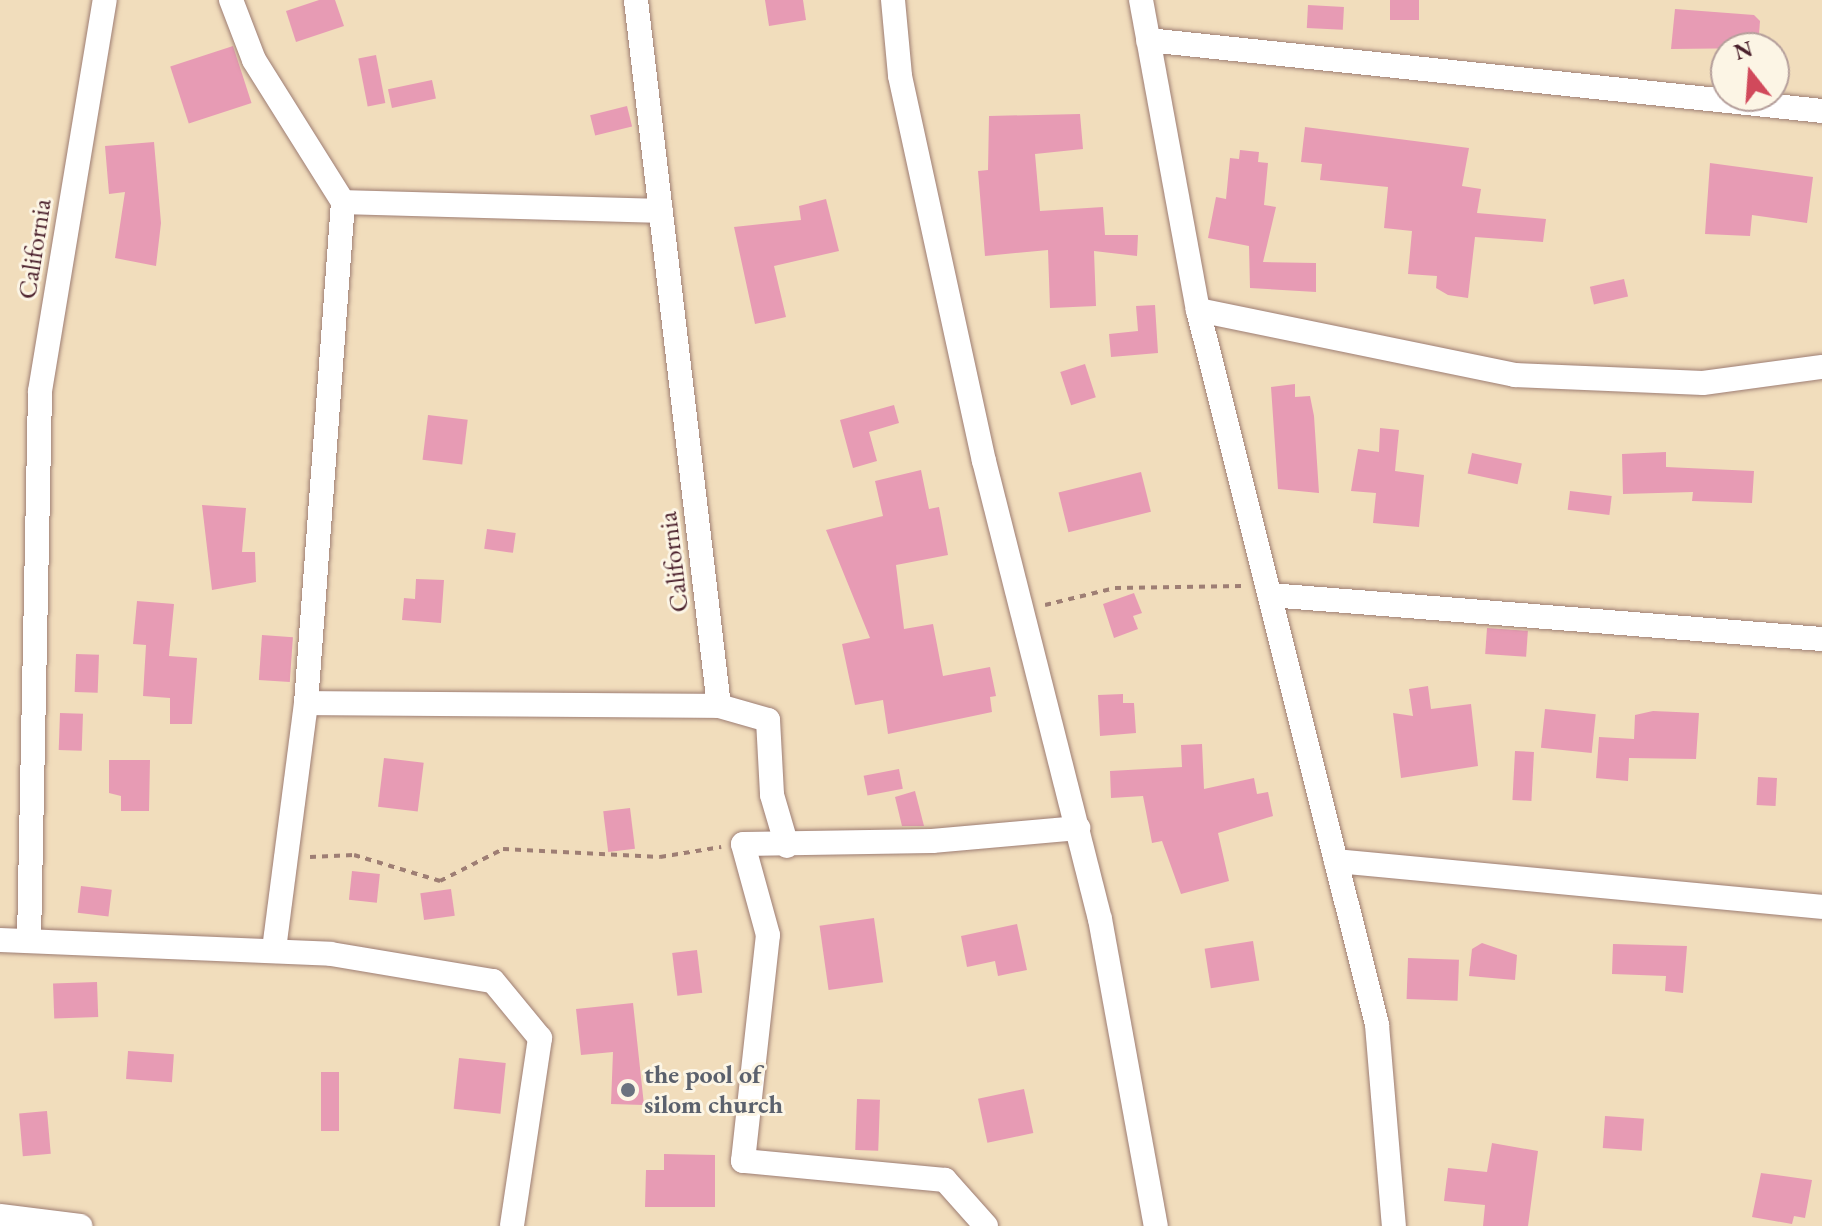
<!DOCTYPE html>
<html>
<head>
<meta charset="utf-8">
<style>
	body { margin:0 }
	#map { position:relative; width:1822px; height:1226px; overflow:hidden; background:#f1ddbc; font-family:"EB Garamond",serif }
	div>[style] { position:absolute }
	.building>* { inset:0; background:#e79bb4; transform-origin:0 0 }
	.path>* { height:4px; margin-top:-2px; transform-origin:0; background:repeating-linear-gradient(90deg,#9e7e74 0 6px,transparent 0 12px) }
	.roads { filter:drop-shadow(0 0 2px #9e7e74) drop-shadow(0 0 2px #9e7e74) }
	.minor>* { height:24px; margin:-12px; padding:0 12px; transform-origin:12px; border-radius:12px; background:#fff }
	.dots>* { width:22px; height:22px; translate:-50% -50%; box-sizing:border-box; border:4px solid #fcf5e5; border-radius:50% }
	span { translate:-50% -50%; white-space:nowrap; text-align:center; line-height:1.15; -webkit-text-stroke:6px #fcf5e5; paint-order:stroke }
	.street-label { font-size:26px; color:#4a1f2b }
	.worship-label { font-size:26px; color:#5b616d; font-weight:700 }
	.left { translate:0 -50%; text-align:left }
	.north { position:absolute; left:1710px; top:32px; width:80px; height:80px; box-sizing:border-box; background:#fcf5e5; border:2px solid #b59f9b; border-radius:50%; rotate:343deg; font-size:22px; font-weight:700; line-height:32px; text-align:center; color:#4a1f2b }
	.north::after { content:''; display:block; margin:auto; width:28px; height:36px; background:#d1495b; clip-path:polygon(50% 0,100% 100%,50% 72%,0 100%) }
</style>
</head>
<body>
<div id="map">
	<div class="building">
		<div style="clip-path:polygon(319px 0,335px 0,344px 26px,296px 42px,286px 11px)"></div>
		<div style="clip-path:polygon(765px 0,803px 0,806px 20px,769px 26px)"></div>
		<div style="left:1390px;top:0;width:29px;height:20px"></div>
		<div style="left:1308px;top:5px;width:36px;height:23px;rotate:3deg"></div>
		<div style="clip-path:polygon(1675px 9px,1754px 15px,1760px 21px,1758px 48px,1671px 49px)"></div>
		<div style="left:233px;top:46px;width:60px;height:66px;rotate:72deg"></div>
		<div style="left:376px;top:55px;width:49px;height:18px;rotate:79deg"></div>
		<div style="left:432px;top:80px;width:19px;height:45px;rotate:78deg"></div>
		<div style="left:627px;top:106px;width:21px;height:38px;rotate:76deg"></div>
		<div style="clip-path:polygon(1080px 114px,1083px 149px,1035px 154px,1040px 211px,1103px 207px,1105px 235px,1138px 235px,1137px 256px,1094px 251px,1096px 306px,1050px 308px,1048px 250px,985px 256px,978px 171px,988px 170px,989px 116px)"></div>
		<div style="clip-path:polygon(1305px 127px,1469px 148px,1462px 186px,1481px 189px,1477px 213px,1546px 219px,1543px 242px,1475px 237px,1468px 298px,1448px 295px,1436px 288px,1437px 276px,1408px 274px,1412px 231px,1384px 228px,1388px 187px,1320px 180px,1322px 164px,1301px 162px)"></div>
		<div style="clip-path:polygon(154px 142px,161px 223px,156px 266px,115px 258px,125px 192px,109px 194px,105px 146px)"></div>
		<div style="clip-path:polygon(1240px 150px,1259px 152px,1258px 162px,1268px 163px,1264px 205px,1276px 207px,1263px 262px,1316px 263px,1316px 292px,1250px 288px,1249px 246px,1208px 238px,1216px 197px,1226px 199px,1230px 158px,1239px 159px)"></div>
		<div style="clip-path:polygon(1710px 163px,1813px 177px,1807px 223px,1752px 215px,1750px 236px,1705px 234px)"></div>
		<div style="clip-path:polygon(826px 199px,839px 251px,774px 266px,786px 317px,755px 324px,734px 227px,801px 220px,799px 206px)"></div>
		<div style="left:1624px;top:279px;width:18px;height:35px;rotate:77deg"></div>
		<div style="clip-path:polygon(1155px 305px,1158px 353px,1111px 357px,1109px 334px,1138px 331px,1136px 306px)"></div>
		<div style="left:1085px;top:364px;width:35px;height:26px;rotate:72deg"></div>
		<div style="clip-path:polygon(1295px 384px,1295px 397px,1310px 396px,1314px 416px,1319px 493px,1278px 489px,1271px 387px)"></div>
		<div style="clip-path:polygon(894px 405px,899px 423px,869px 432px,877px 461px,853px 468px,840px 420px)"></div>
		<div style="left:428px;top:415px;width:40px;height:45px;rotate:7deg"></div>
		<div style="clip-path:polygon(1380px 428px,1399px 430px,1395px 471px,1424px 475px,1419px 527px,1373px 523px,1376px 493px,1351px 491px,1358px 449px,1379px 452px)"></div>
		<div style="clip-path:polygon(1666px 452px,1666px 467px,1754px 471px,1752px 503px,1692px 501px,1693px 492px,1623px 494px,1622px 454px)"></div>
		<div style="left:1472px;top:453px;width:51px;height:21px;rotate:12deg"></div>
		<div style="clip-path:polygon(921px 470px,929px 509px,939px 507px,948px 555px,896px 565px,904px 629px,933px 624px,943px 676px,990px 667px,996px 696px,990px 697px,992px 712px,888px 734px,883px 700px,855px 705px,842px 644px,870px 638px,826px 530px,883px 516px,875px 481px)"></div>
		<div style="left:1141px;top:472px;width:41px;height:85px;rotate:76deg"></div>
		<div style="left:1570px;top:491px;width:42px;height:19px;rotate:7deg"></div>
		<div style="clip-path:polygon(202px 505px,246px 508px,242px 552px,255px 552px,256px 582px,212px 590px)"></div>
		<div style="left:487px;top:529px;width:29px;height:20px;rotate:8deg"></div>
		<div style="clip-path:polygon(416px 579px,444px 580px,441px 623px,402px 620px,404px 598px,415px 599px)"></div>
		<div style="clip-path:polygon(1134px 593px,1142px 613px,1133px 616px,1138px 629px,1114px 638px,1103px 604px)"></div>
		<div style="clip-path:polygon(137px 601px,174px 604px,169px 656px,197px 658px,192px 724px,170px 724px,170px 698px,143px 696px,146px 645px,133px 644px)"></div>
		<div style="left:1487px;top:628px;width:41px;height:26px;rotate:4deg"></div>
		<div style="left:262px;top:635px;width:31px;height:45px;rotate:4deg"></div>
		<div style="left:76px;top:654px;width:23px;height:38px;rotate:2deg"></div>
		<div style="clip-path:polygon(1428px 686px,1431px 709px,1471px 704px,1478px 766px,1401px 778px,1393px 713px,1413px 716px,1409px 689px)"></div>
		<div style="clip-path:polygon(1123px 694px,1123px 703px,1134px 703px,1136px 733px,1100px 736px,1098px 695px)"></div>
		<div style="left:1545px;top:709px;width:51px;height:39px;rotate:6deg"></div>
		<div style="clip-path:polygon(1653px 711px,1699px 713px,1696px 759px,1629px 758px,1628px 781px,1596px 778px,1599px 737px,1634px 739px,1635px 715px)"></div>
		<div style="left:60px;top:713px;width:23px;height:37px;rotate:2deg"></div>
		<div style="clip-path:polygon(1202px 744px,1204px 789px,1254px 778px,1257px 794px,1268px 792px,1273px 816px,1218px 833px,1229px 881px,1181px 894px,1162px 841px,1152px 843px,1143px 796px,1111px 798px,1110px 771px,1182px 767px,1181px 745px)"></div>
		<div style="left:1515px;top:751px;width:19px;height:49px;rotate:3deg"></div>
		<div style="left:384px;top:758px;width:40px;height:49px;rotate:7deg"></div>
		<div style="clip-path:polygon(109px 760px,150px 760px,149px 811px,121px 811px,121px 796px,109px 793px)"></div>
		<div style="left:899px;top:769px;width:20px;height:36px;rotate:79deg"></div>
		<div style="left:1758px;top:777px;width:19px;height:28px;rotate:3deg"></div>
		<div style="clip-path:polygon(915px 791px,924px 826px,902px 826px,895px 797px)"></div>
		<div style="left:630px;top:808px;width:41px;height:27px;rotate:83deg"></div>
		<div style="left:352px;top:871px;width:28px;height:29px;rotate:6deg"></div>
		<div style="left:81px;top:886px;width:31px;height:27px;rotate:7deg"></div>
		<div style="left:451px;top:889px;width:27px;height:31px;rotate:82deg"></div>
		<div style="left:874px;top:918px;width:65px;height:55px;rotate:82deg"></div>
		<div style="clip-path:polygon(1017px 924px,1027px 970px,998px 976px,995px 961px,967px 967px,961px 936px)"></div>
		<div style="left:1253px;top:941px;width:40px;height:49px;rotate:81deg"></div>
		<div style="clip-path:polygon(1482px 943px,1517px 955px,1515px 980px,1469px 976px,1472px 949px)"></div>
		<div style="clip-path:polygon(1613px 944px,1687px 946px,1683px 993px,1665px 991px,1666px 976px,1612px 974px)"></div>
		<div style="left:697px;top:950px;width:43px;height:25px;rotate:83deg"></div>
		<div style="left:1408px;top:958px;width:51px;height:41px;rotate:2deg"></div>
		<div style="left:97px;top:982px;width:35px;height:44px;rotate:88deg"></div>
		<div style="clip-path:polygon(633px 1003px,644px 1105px,611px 1104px,613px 1052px,581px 1055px,576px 1009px)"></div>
		<div style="left:128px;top:1051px;width:46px;height:28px;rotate:4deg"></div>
		<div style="left:459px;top:1058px;width:47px;height:51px;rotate:6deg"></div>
		<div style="left:321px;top:1072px;width:18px;height:59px"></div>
		<div style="left:1024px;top:1089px;width:45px;height:47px;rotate:78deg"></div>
		<div style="left:857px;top:1099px;width:23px;height:51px;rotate:2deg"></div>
		<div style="left:47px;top:1111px;width:43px;height:28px;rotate:85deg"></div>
		<div style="left:1605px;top:1116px;width:39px;height:32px;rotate:4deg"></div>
		<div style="clip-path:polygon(1492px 1143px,1538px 1151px,1528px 1226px,1483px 1226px,1485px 1205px,1444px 1201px,1448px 1168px,1487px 1172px)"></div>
		<div style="clip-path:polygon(664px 1154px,715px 1155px,715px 1207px,645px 1207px,646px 1170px,664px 1170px)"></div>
		<div style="clip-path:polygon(1761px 1173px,1812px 1180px,1805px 1218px,1794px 1216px,1792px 1224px,1752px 1217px)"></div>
	</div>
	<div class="path">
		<div style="left:1045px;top:605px;width:72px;rotate:-13.7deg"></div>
		<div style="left:1115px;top:588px;width:127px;rotate:-0.9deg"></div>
		<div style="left:310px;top:857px;width:44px;rotate:-2.6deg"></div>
		<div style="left:354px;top:855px;width:90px;rotate:16.8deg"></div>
		<div style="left:440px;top:881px;width:71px;rotate:-26.9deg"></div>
		<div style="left:503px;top:849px;width:157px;rotate:2.9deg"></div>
		<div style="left:660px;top:857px;width:62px;rotate:-9.3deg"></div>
	</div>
	<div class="roads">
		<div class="minor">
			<div style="left:231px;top:0;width:64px;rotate:69deg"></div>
			<div style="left:254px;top:60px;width:168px;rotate:57.9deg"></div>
			<div style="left:343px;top:202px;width:502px;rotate:94.22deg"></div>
			<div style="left:306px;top:703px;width:250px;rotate:97.4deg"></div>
			<div style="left:893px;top:0;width:76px;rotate:84.7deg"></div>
			<div style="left:900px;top:76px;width:394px;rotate:77.7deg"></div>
			<div style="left:984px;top:461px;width:472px;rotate:75.8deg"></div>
			<div style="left:1100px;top:919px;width:312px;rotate:79.7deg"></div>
			<div style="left:1141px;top:0;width:315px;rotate:79.6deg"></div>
			<div style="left:1198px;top:310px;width:737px;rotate:75.94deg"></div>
			<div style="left:1377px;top:1025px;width:202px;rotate:85.2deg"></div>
			<div style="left:1148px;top:40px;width:678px;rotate:6.01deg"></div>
			<div style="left:343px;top:202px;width:318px;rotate:1.6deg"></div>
			<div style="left:1198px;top:310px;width:323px;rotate:11.6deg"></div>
			<div style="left:1514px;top:375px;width:189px;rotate:2.4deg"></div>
			<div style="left:1703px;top:383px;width:120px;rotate:-7.7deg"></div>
			<div style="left:1270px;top:595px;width:554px;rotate:4.56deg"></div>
			<div style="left:306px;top:703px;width:413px;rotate:0.4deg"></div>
			<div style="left:719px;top:706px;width:711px;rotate:-96.71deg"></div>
			<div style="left:719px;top:706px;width:51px;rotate:15.9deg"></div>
			<div style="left:768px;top:720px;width:75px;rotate:86.9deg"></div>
			<div style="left:772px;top:795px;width:53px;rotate:73.6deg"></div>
			<div style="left:1336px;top:861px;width:488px;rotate:5.4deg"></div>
			<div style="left:0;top:940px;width:331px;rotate:2.4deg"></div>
			<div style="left:331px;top:954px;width:164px;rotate:9.5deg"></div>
			<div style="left:493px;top:981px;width:74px;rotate:50.5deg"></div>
			<div style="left:540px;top:1038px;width:190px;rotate:98.5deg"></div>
			<div style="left:29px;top:940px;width:549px;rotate:-88.85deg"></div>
			<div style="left:40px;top:391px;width:396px;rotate:-80.6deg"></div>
			<div style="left:0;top:1216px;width:81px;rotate:7.1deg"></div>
			<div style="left:986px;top:1226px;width:62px;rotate:-131.7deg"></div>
			<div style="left:945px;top:1180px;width:203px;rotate:-174.6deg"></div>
			<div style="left:743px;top:1161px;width:227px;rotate:-83.7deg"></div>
			<div style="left:768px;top:935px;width:94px;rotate:-105.4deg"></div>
			<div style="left:743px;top:844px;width:189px;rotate:-0.9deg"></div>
			<div style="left:932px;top:841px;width:147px;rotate:-5.1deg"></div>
		</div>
	</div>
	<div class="dots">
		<div style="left:628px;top:1090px;background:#6b7280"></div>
	</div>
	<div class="street-label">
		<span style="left:35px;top:249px;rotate:-81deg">California</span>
		<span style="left:674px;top:562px;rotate:-97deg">California</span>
	</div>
	<div class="worship-label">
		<span class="left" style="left:644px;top:1090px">the pool of<br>silom church</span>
	</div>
	<div class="north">N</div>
</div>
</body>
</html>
